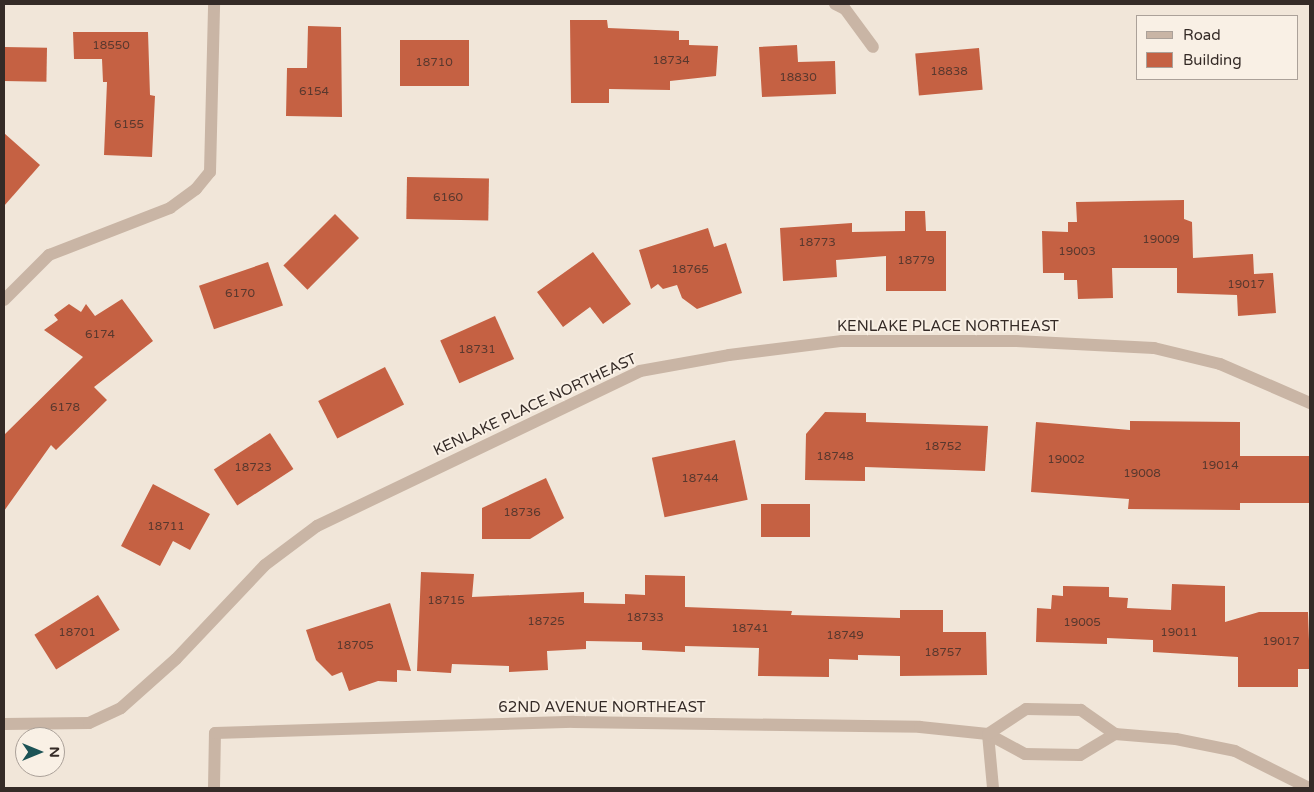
<!DOCTYPE html>
<html>
<head>
<meta charset="utf-8">
<style>
	body { margin:0 }
	#map { position:relative; width:1314px; height:792px; overflow:hidden; background:#f1e6d9; font-family:"Varela Round",sans-serif }
	div>[style] { position:absolute }
	.building>* { inset:0; background:#c56143; transform-origin:0 0 }
	.service>* { height:12px; margin:-6px; padding:0 6px; transform-origin:6px; border-radius:6px; background:#c9b5a5 }
	.minor>* { height:12px; margin:-6px; padding:0 6px; transform-origin:6px; border-radius:6px; background:#c9b5a5 }
	span { translate:-50% -50%; white-space:nowrap; text-align:center; line-height:1.15; -webkit-text-stroke:4px #f9f0e5; paint-order:stroke }
	.number-label { font-size:12px; color:#59382e }
	.number-label span { -webkit-text-stroke-width:0 }
	.street-label { font-size:15px; color:#352b27 }
	.frame { position:absolute; inset:0; border:5px solid #352b27; pointer-events:none }
	.legend { position:absolute; left:1136px; top:15px; width:162px; height:65px; box-sizing:border-box; background:#f9f0e5; border:1px solid #aba199; margin:0; padding:6px 9px; list-style:none; font-size:15px; color:#352b27 }
	.legend li { display:flex; align-items:center; gap:10px; height:25px }
	.legend b { width:25px; border:1px solid #aba199 }
	.north { position:absolute; left:15px; top:727px; width:50px; height:50px; box-sizing:border-box; background:#f9f0e5; border:1px solid #aba199; border-radius:50%; rotate:90deg; font-size:14px; font-weight:700; line-height:20px; text-align:center; color:#352b27 }
	.north::after { content:''; display:block; margin:auto; width:18px; height:22px; background:#1c5356; clip-path:polygon(50% 0,100% 100%,50% 72%,0 100%) }
</style>
</head>
<body>
<div id="map">
	<div class="building">
		<div style="clip-path:polygon(570px 20px,607px 20px,608px 28px,679px 31px,679px 40px,689px 40px,689px 45px,718px 46px,716px 76px,670px 81px,670px 90px,609px 89px,609px 103px,571px 103px)"></div>
		<div style="clip-path:polygon(308px 26px,341px 27px,342px 117px,286px 116px,287px 68px,307px 68px)"></div>
		<div style="clip-path:polygon(73px 32px,148px 32px,150px 95px,155px 96px,152px 157px,104px 155px,107px 82px,103px 82px,102px 59px,74px 59px)"></div>
		<div style="left:469px;top:40px;width:46px;height:69px;rotate:90deg"></div>
		<div style="clip-path:polygon(797px 45px,798px 62px,835px 61px,836px 94px,762px 97px,759px 47px)"></div>
		<div style="left:4px;top:47px;width:43px;height:34px;rotate:1deg"></div>
		<div style="left:979px;top:48px;width:42px;height:64px;rotate:85deg"></div>
		<div style="clip-path:polygon(4px 133px,40px 165px,4px 206px)"></div>
		<div style="left:407px;top:177px;width:82px;height:42px;rotate:1deg"></div>
		<div style="clip-path:polygon(1184px 200px,1184px 219px,1192px 222px,1193px 258px,1253px 254px,1254px 274px,1273px 273px,1276px 313px,1238px 316px,1237px 295px,1177px 293px,1177px 268px,1112px 268px,1113px 298px,1078px 299px,1077px 280px,1064px 280px,1064px 273px,1043px 273px,1042px 231px,1068px 232px,1068px 222px,1077px 222px,1076px 202px)"></div>
		<div style="clip-path:polygon(905px 211px,925px 211px,926px 231px,946px 231px,946px 291px,886px 291px,886px 256px,836px 260px,837px 277px,783px 281px,780px 228px,852px 223px,852px 232px,905px 231px)"></div>
		<div style="left:335px;top:214px;width:34px;height:73px;rotate:45deg"></div>
		<div style="clip-path:polygon(708px 228px,714px 247px,726px 243px,742px 293px,697px 309px,682px 298px,677px 285px,663px 289px,658px 284px,651px 289px,639px 250px)"></div>
		<div style="clip-path:polygon(593px 252px,631px 304px,603px 324px,590px 307px,563px 327px,537px 292px)"></div>
		<div style="left:268px;top:262px;width:46px;height:73px;rotate:71deg"></div>
		<div style="clip-path:polygon(122px 299px,153px 341px,94px 387px,107px 400px,56px 450px,51px 445px,4px 511px,4px 435px,83px 357px,44px 330px,58px 320px,54px 315px,69px 304px,81px 312px,86px 304px,95px 316px)"></div>
		<div style="left:495px;top:316px;width:47px;height:60px;rotate:66deg"></div>
		<div style="left:385px;top:367px;width:42px;height:75px;rotate:63deg"></div>
		<div style="clip-path:polygon(825px 412px,866px 413px,866px 422px,988px 426px,985px 471px,865px 467px,865px 481px,805px 480px,806px 434px)"></div>
		<div style="clip-path:polygon(1130px 421px,1240px 422px,1240px 456px,1310px 456px,1310px 503px,1240px 503px,1240px 510px,1128px 509px,1129px 499px,1031px 492px,1036px 422px,1130px 430px)"></div>
		<div style="left:270px;top:433px;width:43px;height:67px;rotate:57deg"></div>
		<div style="left:735px;top:440px;width:61px;height:85px;rotate:78deg"></div>
		<div style="clip-path:polygon(546px 478px,564px 518px,530px 539px,482px 539px,482px 508px)"></div>
		<div style="clip-path:polygon(153px 484px,210px 514px,190px 550px,173px 541px,160px 566px,121px 546px)"></div>
		<div style="left:810px;top:504px;width:33px;height:49px;rotate:90deg"></div>
		<div style="clip-path:polygon(421px 572px,474px 574px,472px 597px,584px 592px,584px 603px,625px 604px,625px 594px,645px 595px,645px 575px,685px 576px,685px 607px,792px 611px,791px 615px,900px 618px,900px 610px,943px 610px,943px 632px,986px 632px,987px 675px,900px 676px,900px 656px,858px 655px,858px 660px,829px 659px,829px 677px,758px 676px,759px 648px,685px 646px,685px 652px,642px 650px,642px 642px,586px 641px,586px 649px,547px 651px,548px 670px,509px 672px,509px 666px,452px 664px,451px 673px,417px 671px)"></div>
		<div style="clip-path:polygon(1172px 584px,1225px 586px,1225px 622px,1259px 612px,1308px 612px,1310px 669px,1298px 669px,1298px 687px,1238px 687px,1238px 657px,1153px 652px,1153px 640px,1107px 638px,1107px 644px,1036px 642px,1037px 608px,1051px 609px,1052px 595px,1063px 596px,1063px 586px,1109px 587px,1109px 597px,1128px 598px,1127px 608px,1171px 610px)"></div>
		<div style="left:98px;top:595px;width:41px;height:75px;rotate:58deg"></div>
		<div style="clip-path:polygon(390px 603px,411px 671px,397px 670px,397px 682px,378px 681px,349px 691px,342px 672px,332px 676px,316px 660px,306px 630px)"></div>
	</div>
	<div class="service">
		<div style="left:835px;top:4px;width:11px;rotate:27deg"></div>
		<div style="left:845px;top:9px;width:47px;rotate:53.6deg"></div>
	</div>
	<div class="minor">
		<div style="left:4px;top:300px;width:64px;rotate:-45deg"></div>
		<div style="left:49px;top:255px;width:130px;rotate:-21.2deg"></div>
		<div style="left:170px;top:208px;width:32px;rotate:-36deg"></div>
		<div style="left:196px;top:189px;width:22px;rotate:-51deg"></div>
		<div style="left:210px;top:172px;width:168px;rotate:-88.6deg"></div>
		<div style="left:4px;top:724px;width:85px;rotate:-0.7deg"></div>
		<div style="left:89px;top:723px;width:35px;rotate:-25deg"></div>
		<div style="left:121px;top:708px;width:74px;rotate:-41.7deg"></div>
		<div style="left:176px;top:659px;width:129px;rotate:-46.6deg"></div>
		<div style="left:265px;top:565px;width:65px;rotate:-36.9deg"></div>
		<div style="left:317px;top:526px;width:358px;rotate:-25.6deg"></div>
		<div style="left:640px;top:371px;width:90px;rotate:-10.2deg"></div>
		<div style="left:729px;top:355px;width:114px;rotate:-7.1deg"></div>
		<div style="left:842px;top:341px;width:174px"></div>
		<div style="left:1016px;top:341px;width:138px;rotate:2.9deg"></div>
		<div style="left:1154px;top:348px;width:68px;rotate:13.6deg"></div>
		<div style="left:1220px;top:364px;width:98px;rotate:23.4deg"></div>
		<div style="left:988px;top:734px;width:54px;rotate:84.7deg"></div>
		<div style="left:1115px;top:734px;width:61px;rotate:4.7deg"></div>
		<div style="left:1176px;top:739px;width:60px;rotate:11.5deg"></div>
		<div style="left:1235px;top:751px;width:83px;rotate:26.6deg"></div>
		<div style="left:214px;top:788px;width:55px;rotate:-89deg"></div>
		<div style="left:215px;top:733px;width:359px;rotate:-1.8deg"></div>
		<div style="left:574px;top:722px;width:346px;rotate:0.8deg"></div>
		<div style="left:920px;top:727px;width:68px;rotate:5.9deg"></div>
		<div style="left:988px;top:734px;width:42px;rotate:28.4deg"></div>
		<div style="left:1025px;top:754px;width:55px;rotate:1deg"></div>
		<div style="left:1080px;top:755px;width:41px;rotate:-31deg"></div>
		<div style="left:1115px;top:734px;width:42px;rotate:-144.8deg"></div>
		<div style="left:1081px;top:710px;width:55px;rotate:-179deg"></div>
		<div style="left:1026px;top:709px;width:45px;rotate:146.7deg"></div>
	</div>
	<div class="number-label">
		<span style="left:111px;top:46px">18550</span>
		<span style="left:671px;top:61px">18734</span>
		<span style="left:434px;top:63px">18710</span>
		<span style="left:949px;top:72px">18838</span>
		<span style="left:798px;top:78px">18830</span>
		<span style="left:314px;top:92px">6154</span>
		<span style="left:129px;top:125px">6155</span>
		<span style="left:448px;top:198px">6160</span>
		<span style="left:1161px;top:240px">19009</span>
		<span style="left:817px;top:243px">18773</span>
		<span style="left:1077px;top:252px">19003</span>
		<span style="left:916px;top:261px">18779</span>
		<span style="left:690px;top:270px">18765</span>
		<span style="left:1246px;top:285px">19017</span>
		<span style="left:240px;top:294px">6170</span>
		<span style="left:100px;top:335px">6174</span>
		<span style="left:477px;top:350px">18731</span>
		<span style="left:65px;top:408px">6178</span>
		<span style="left:943px;top:447px">18752</span>
		<span style="left:835px;top:457px">18748</span>
		<span style="left:1066px;top:460px">19002</span>
		<span style="left:1220px;top:466px">19014</span>
		<span style="left:253px;top:468px">18723</span>
		<span style="left:1142px;top:474px">19008</span>
		<span style="left:700px;top:479px">18744</span>
		<span style="left:522px;top:513px">18736</span>
		<span style="left:166px;top:527px">18711</span>
		<span style="left:446px;top:601px">18715</span>
		<span style="left:645px;top:618px">18733</span>
		<span style="left:546px;top:622px">18725</span>
		<span style="left:1082px;top:623px">19005</span>
		<span style="left:750px;top:629px">18741</span>
		<span style="left:77px;top:633px">18701</span>
		<span style="left:1179px;top:633px">19011</span>
		<span style="left:845px;top:636px">18749</span>
		<span style="left:1281px;top:642px">19017</span>
		<span style="left:355px;top:646px">18705</span>
		<span style="left:943px;top:653px">18757</span>
	</div>
	<div class="street-label">
		<span style="left:948px;top:327px">KENLAKE PLACE NORTHEAST</span>
		<span style="left:535px;top:405px;rotate:-25deg">KENLAKE PLACE NORTHEAST</span>
		<span style="left:602px;top:708px">62ND AVENUE NORTHEAST</span>
	</div>
	<div class="frame"></div>
	<ul class="legend">
	<li><b style="height:6px;background:#c9b5a5"></b>Road</li>
	<li><b style="height:14px;background:#c56143"></b>Building</li>
	</ul>
	<div class="north">N</div>
</div>
</body>
</html>
